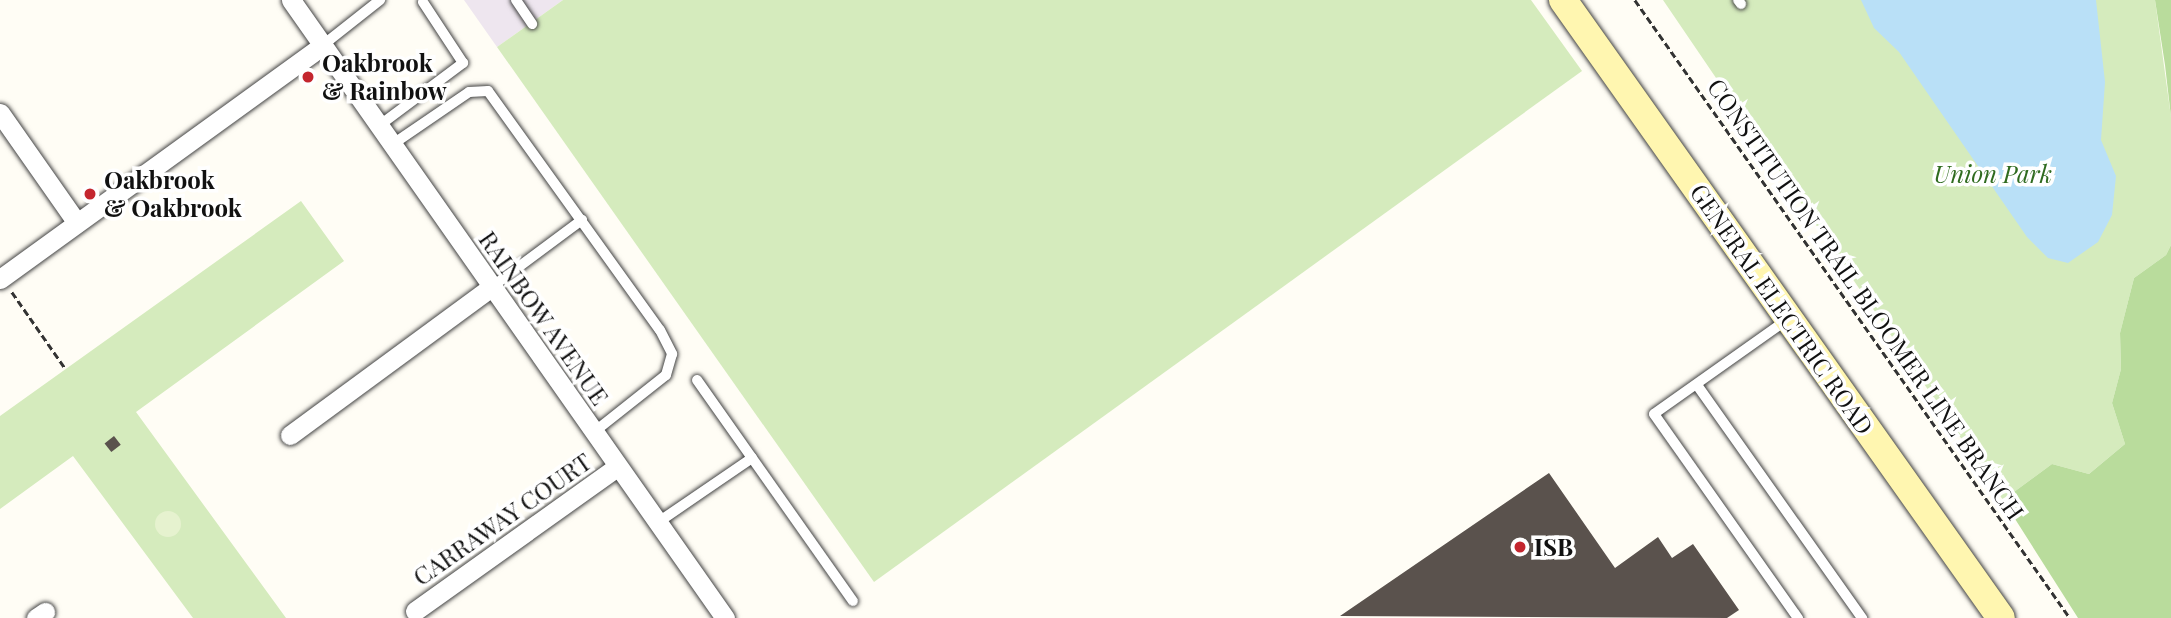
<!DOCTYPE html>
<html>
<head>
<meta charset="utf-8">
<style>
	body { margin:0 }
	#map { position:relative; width:2171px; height:618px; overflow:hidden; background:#fffdf5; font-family:"Playfair Display",serif }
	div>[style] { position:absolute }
	.industrial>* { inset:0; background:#eee6ef }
	.green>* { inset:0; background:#d5ebbd }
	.forest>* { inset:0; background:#b9dc9c }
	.pitch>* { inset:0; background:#e6f2cf }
	.round { border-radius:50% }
	.water>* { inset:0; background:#b9e0f7 }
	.building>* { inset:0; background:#5a524d; transform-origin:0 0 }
	.path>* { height:2.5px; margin-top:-1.25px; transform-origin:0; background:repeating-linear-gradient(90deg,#333 0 7px,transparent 0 10.5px) }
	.roads { filter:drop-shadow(0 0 2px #444) drop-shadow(0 0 2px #444) }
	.service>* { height:10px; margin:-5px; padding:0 5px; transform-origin:5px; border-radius:5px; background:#fff }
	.minor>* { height:19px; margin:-9.5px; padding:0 9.5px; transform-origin:9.5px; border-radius:9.5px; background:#fff }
	.secondary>* { height:28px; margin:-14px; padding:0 14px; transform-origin:14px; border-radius:14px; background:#fff6b0 }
	.dots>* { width:19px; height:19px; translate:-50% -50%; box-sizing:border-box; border:4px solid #fff; border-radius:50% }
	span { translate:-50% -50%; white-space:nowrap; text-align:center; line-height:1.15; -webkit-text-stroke:7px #fff; paint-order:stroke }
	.poi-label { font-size:24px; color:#111; font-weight:700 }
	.left { translate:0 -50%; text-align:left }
	.park-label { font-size:24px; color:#2f6b1f; font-style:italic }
	.street-label { font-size:24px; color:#111 }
</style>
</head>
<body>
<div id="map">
	<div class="industrial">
		<div style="clip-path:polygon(464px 0,563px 0,497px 47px)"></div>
	</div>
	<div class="green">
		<div style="clip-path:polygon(563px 0,1531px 0,1582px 71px,874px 582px,497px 47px)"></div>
		<div style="clip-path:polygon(1663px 0,2155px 0,2171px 117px,2171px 245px,2166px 255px,2134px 278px,2120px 333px,2121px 369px,2112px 403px,2125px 444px,2089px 474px,2052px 464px,2003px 500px)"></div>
		<div style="clip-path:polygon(301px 201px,344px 261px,136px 412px,286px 618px,193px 618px,73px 456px,0 509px,0 416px)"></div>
	</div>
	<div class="forest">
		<div style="clip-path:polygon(2155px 0,2171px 0,2171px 117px,2165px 65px)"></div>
		<div style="clip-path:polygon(2171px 245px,2171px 618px,2078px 618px,2003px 500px,2052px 464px,2089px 474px,2125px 444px,2112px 403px,2121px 369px,2120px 333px,2134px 278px,2166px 255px)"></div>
	</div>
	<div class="pitch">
		<div class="round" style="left:155px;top:511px;width:26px;height:26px"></div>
	</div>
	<div class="water">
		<div style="clip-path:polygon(1861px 0,2096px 0,2105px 82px,2101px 140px,2116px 176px,2112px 215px,2098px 242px,2068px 263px,2048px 258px,2027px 237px,1899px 52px,1874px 28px)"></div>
	</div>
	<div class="building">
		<div style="left:114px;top:436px;width:11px;height:12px;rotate:52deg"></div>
		<div style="clip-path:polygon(1549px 473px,1615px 568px,1658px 537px,1672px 558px,1693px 544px,1739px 610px,1727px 618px,1340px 616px)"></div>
	</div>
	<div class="path">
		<div style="left:1635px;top:0;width:756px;rotate:54.86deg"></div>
		<div style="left:12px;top:292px;width:93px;rotate:55.1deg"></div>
	</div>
	<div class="roads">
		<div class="service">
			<div style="left:516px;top:0;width:29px;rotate:56deg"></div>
			<div style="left:1738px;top:0;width:5px;rotate:53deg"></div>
			<div style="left:323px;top:45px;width:73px;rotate:-38.3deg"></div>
			<div style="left:380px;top:125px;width:104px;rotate:-36.8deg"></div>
			<div style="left:463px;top:63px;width:73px;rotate:-123.3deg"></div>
			<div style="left:393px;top:144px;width:92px;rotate:-34.4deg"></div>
			<div style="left:469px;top:92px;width:19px;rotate:-3deg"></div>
			<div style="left:488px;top:91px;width:294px;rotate:54.3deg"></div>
			<div style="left:660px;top:330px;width:27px;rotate:63deg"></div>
			<div style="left:672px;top:354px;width:22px;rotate:106deg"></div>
			<div style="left:666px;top:375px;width:92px;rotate:141.6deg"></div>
			<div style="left:493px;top:286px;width:111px;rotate:-36.6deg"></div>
			<div style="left:1788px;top:319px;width:164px;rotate:144.7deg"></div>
			<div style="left:1654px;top:414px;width:250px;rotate:54.8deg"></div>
			<div style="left:697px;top:380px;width:95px;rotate:54.8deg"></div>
			<div style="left:1697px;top:385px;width:286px;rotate:54.7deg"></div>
			<div style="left:657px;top:523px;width:115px;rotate:-34.4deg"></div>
			<div style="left:752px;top:458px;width:175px;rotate:54.8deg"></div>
		</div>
		<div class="minor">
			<div style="left:291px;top:0;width:755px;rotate:54.92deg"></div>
			<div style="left:0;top:113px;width:134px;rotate:55deg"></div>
			<div style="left:0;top:279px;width:399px;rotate:-35.9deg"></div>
			<div style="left:290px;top:435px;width:252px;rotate:-36.3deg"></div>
			<div style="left:415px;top:611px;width:248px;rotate:-35.5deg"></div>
			<div style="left:36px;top:618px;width:11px;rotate:-34deg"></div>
		</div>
		<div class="secondary">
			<div style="left:1563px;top:0;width:757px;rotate:54.67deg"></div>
		</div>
	</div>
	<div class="dots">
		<div style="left:308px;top:77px;background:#c4262e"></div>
		<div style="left:90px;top:194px;background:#c4262e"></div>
		<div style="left:1520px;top:547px;background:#c4262e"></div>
	</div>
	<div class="poi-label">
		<span class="left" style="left:322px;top:77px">Oakbrook<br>&amp; Rainbow</span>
		<span class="left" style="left:104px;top:194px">Oakbrook<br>&amp; Oakbrook</span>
		<span class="left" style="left:1534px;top:547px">ISB</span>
	</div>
	<div class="park-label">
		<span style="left:1993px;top:174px">Union Park</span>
	</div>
	<div class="street-label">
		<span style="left:1866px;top:299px;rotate:55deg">CONSTITUTION TRAIL BLOOMER LINE BRANCH</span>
		<span style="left:1782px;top:309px;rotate:55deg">GENERAL ELECTRIC ROAD</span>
		<span style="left:544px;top:318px;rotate:55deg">RAINBOW AVENUE</span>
		<span style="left:502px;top:519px;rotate:-35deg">CARRAWAY COURT</span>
	</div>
</div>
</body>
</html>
